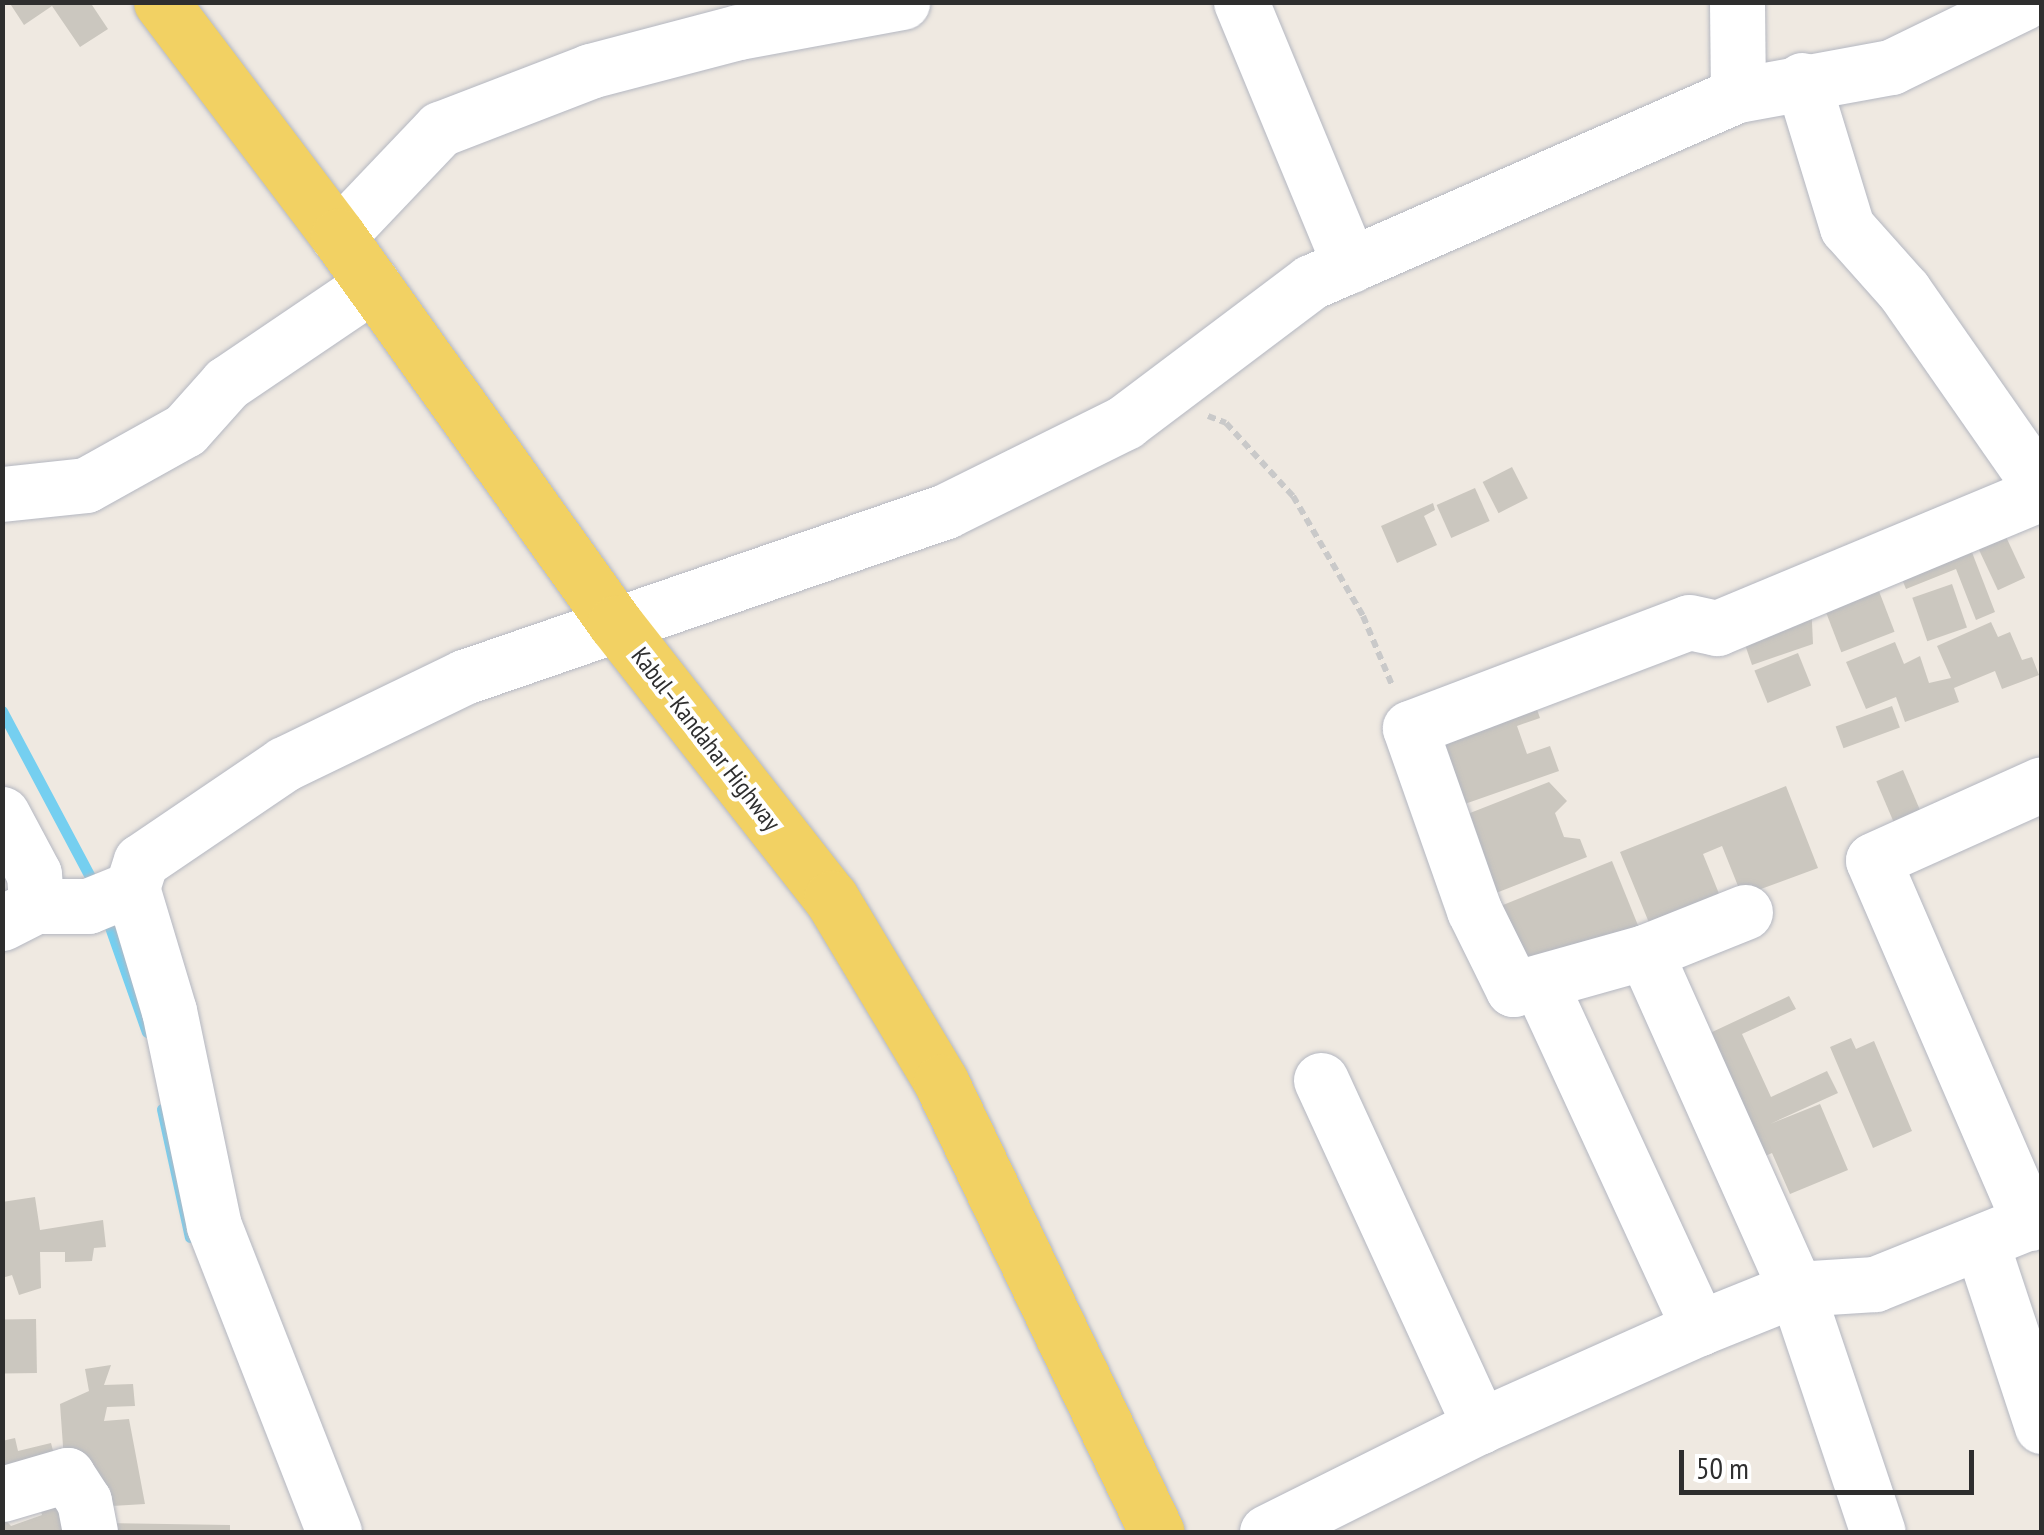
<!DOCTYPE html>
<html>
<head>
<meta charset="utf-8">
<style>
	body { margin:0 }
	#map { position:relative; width:2044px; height:1535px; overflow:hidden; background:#efe9e1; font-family:"PT Sans Narrow",sans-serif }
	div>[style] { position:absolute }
	.stream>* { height:11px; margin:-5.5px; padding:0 5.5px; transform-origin:5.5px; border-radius:5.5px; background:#75cff0 }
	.building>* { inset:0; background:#cbc7bf; transform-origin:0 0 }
	.path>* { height:6px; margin-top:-3px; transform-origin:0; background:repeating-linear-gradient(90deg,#c9c9c9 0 8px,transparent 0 13px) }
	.roads { filter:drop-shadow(0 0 2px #b4b7c1) drop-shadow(0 0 2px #b4b7c1) }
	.minor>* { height:55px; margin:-27.5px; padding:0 27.5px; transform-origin:27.5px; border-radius:27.5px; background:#fff }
	.major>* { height:55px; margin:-27.5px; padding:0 27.5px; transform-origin:27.5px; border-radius:27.5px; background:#f2d163 }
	span { translate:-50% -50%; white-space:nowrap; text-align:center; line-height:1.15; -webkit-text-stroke:8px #fff; paint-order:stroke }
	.street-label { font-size:25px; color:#2e2e2e }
	.frame { position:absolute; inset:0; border:5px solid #2e2e2e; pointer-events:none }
	.scale { position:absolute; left:1679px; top:1450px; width:295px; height:45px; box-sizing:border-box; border:5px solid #2e2e2e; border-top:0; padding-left:12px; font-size:30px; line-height:35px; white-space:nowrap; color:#2e2e2e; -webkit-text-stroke:8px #fff; paint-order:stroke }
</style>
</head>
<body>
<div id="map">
	<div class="stream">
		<div style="left:2px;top:711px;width:198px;rotate:62deg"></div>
		<div style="left:105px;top:913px;width:126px;rotate:70.6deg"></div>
		<div style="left:162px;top:1109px;width:131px;rotate:77.7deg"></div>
	</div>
	<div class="building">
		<div style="clip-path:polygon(9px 2px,90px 2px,108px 29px,80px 47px,52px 6px,24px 25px)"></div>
		<div style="left:1512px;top:467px;width:35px;height:33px;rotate:63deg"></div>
		<div style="left:1475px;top:488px;width:36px;height:42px;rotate:66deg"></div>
		<div style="clip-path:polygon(1433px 503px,1435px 510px,1424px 516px,1437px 545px,1397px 563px,1381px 526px)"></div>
		<div style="left:2001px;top:526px;width:57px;height:30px;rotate:65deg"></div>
		<div style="clip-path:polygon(1968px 542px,1995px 612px,1976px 620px,1956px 569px,1906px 589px,1898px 569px)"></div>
		<div style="left:1872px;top:573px;width:63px;height:57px;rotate:69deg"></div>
		<div style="left:1952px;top:584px;width:46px;height:42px;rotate:71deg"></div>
		<div style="clip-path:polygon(1811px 601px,1813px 644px,1752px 665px,1739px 627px)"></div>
		<div style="clip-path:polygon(1991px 622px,1998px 637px,2010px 632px,2022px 660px,2032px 657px,2039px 675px,2002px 689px,1995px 671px,1954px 688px,1959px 702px,1905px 722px,1896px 697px,1866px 709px,1846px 662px,1895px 642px,1904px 664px,1920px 656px,1929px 683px,1951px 678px,1937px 646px)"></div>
		<div style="left:1798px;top:653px;width:35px;height:47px;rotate:68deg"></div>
		<div style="clip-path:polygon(1533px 698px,1540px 718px,1517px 726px,1527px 754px,1550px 746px,1559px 771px,1459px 806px,1434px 734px)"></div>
		<div style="left:1892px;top:706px;width:23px;height:60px;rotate:70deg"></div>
		<div style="left:1903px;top:770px;width:53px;height:29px;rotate:67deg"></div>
		<div style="clip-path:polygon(1549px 782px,1567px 801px,1555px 813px,1564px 837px,1580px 839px,1587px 857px,1496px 893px,1465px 815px)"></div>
		<div style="clip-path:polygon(1786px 786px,1818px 868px,1742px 896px,1722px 846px,1703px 854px,1722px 901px,1652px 930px,1620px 852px)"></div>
		<div style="left:1612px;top:861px;width:76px;height:123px;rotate:68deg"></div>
		<div style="clip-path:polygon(1789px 996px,1796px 1009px,1742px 1034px,1771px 1097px,1827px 1071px,1838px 1093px,1770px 1124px,1820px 1104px,1848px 1170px,1790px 1194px,1772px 1153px,1748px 1164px,1693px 1041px)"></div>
		<div style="clip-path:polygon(1851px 1038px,1856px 1049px,1874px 1041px,1912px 1131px,1873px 1148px,1830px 1047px)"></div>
		<div style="clip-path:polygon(35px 1197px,40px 1230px,103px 1220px,106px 1247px,94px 1248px,92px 1261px,65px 1262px,65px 1252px,40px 1252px,41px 1288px,19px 1295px,12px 1275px,2px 1278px,2px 1202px)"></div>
		<div style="left:36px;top:1319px;width:54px;height:34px;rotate:89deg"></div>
		<div style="clip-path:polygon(111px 1365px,104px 1385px,133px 1384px,135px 1406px,107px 1407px,104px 1421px,129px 1419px,145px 1504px,112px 1506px,110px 1488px,79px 1490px,64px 1460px,60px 1404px,89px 1391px,85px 1369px)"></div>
		<div style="clip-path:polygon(15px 1438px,18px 1451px,51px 1443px,58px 1470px,2px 1483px,2px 1441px)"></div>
		<div style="clip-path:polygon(84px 1501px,86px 1532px,2px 1532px,2px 1516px,11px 1526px,42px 1515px,39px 1504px)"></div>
		<div style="clip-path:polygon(103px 1523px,230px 1525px,230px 1532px,103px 1532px)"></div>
	</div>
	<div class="path">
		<div style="left:1208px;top:416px;width:19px;rotate:21deg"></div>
		<div style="left:1226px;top:423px;width:99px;rotate:47.5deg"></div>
		<div style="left:1293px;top:496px;width:139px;rotate:59.7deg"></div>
		<div style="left:1363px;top:616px;width:75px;rotate:67.2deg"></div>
	</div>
	<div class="roads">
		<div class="minor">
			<div style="left:1241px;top:2px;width:285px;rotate:67.5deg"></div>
			<div style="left:1737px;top:2px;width:93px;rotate:89.4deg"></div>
			<div style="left:1802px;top:80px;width:154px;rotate:73deg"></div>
			<div style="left:1847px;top:227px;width:86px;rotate:48.3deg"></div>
			<div style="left:1904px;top:291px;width:241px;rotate:55.1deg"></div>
			<div style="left:338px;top:236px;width:148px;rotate:-46.4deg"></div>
			<div style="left:440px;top:129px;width:161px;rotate:-21.1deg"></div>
			<div style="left:590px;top:71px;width:154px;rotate:-14.7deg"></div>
			<div style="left:739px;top:32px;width:166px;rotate:-10.4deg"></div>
			<div style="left:2px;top:494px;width:84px;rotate:-6.1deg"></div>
			<div style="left:86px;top:485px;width:113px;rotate:-29.1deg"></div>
			<div style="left:185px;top:430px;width:63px;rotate:-48.2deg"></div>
			<div style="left:227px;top:383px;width:176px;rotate:-34.1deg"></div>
			<div style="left:2px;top:814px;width:68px;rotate:61.9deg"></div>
			<div style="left:34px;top:874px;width:32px;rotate:86deg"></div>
			<div style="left:1745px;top:912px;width:108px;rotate:158.2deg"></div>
			<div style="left:1645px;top:952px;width:137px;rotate:164.3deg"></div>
			<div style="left:1513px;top:989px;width:88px;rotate:-116.3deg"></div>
			<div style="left:1474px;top:910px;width:193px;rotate:-109.4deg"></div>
			<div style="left:1410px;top:728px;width:298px;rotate:-20.8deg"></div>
			<div style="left:1689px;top:622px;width:29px;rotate:12deg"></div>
			<div style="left:1717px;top:628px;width:352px;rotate:-22.6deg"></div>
			<div style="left:2px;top:923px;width:38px;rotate:-27deg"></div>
			<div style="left:36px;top:906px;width:52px"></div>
			<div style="left:88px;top:906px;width:48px;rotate:-22.2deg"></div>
			<div style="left:1645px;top:952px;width:369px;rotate:65.9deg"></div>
			<div style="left:1796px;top:1289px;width:256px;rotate:71.4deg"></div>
			<div style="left:1541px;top:986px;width:377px;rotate:65.2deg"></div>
			<div style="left:1321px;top:1080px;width:381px;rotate:65.3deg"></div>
			<div style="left:2030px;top:1223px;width:395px;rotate:-113.4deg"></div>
			<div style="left:1873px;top:860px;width:185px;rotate:-24.2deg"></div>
			<div style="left:1981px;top:1242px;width:194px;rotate:71.7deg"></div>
			<div style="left:2px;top:1494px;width:68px;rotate:-16.3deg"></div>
			<div style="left:67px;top:1475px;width:31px;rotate:57deg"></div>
			<div style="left:84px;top:1501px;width:32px;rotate:79deg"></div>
			<div style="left:334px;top:1532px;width:329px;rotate:-111.4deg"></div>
			<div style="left:214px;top:1226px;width:220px;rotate:-101.8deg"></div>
			<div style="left:169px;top:1011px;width:128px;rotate:-106.7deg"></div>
			<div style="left:132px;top:888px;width:28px;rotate:-72deg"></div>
			<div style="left:141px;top:861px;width:173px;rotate:-34.1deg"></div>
			<div style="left:284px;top:764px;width:200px;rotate:-25.8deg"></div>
			<div style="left:464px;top:677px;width:510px;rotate:-19deg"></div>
			<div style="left:946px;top:511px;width:200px;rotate:-26.4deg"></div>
			<div style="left:1125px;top:422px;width:233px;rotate:-37deg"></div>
			<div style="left:1311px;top:282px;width:466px;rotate:-23.7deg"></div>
			<div style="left:1738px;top:95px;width:156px;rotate:-10.4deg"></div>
			<div style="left:1891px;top:67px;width:148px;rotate:-26deg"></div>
			<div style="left:1267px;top:1532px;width:238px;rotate:-26.5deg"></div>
			<div style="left:1480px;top:1426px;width:240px;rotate:-24.1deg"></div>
			<div style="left:1699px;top:1328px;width:105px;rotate:-21.9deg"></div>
			<div style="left:1796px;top:1289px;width:79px;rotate:-3.6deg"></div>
			<div style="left:1875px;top:1284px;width:180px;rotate:-21.9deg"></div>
		</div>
		<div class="major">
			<div style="left:161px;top:2px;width:293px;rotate:52.9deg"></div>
			<div style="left:338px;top:236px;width:476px;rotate:54.4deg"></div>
			<div style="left:615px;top:623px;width:350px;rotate:51.9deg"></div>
			<div style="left:831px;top:898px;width:214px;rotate:59.1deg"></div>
			<div style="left:941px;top:1082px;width:499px;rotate:64.4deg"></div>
		</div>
	</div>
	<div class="street-label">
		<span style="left:706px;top:739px;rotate:52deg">Kabul–Kandahar Highway</span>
	</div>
	<div class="frame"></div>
	<div class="scale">50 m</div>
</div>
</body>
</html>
